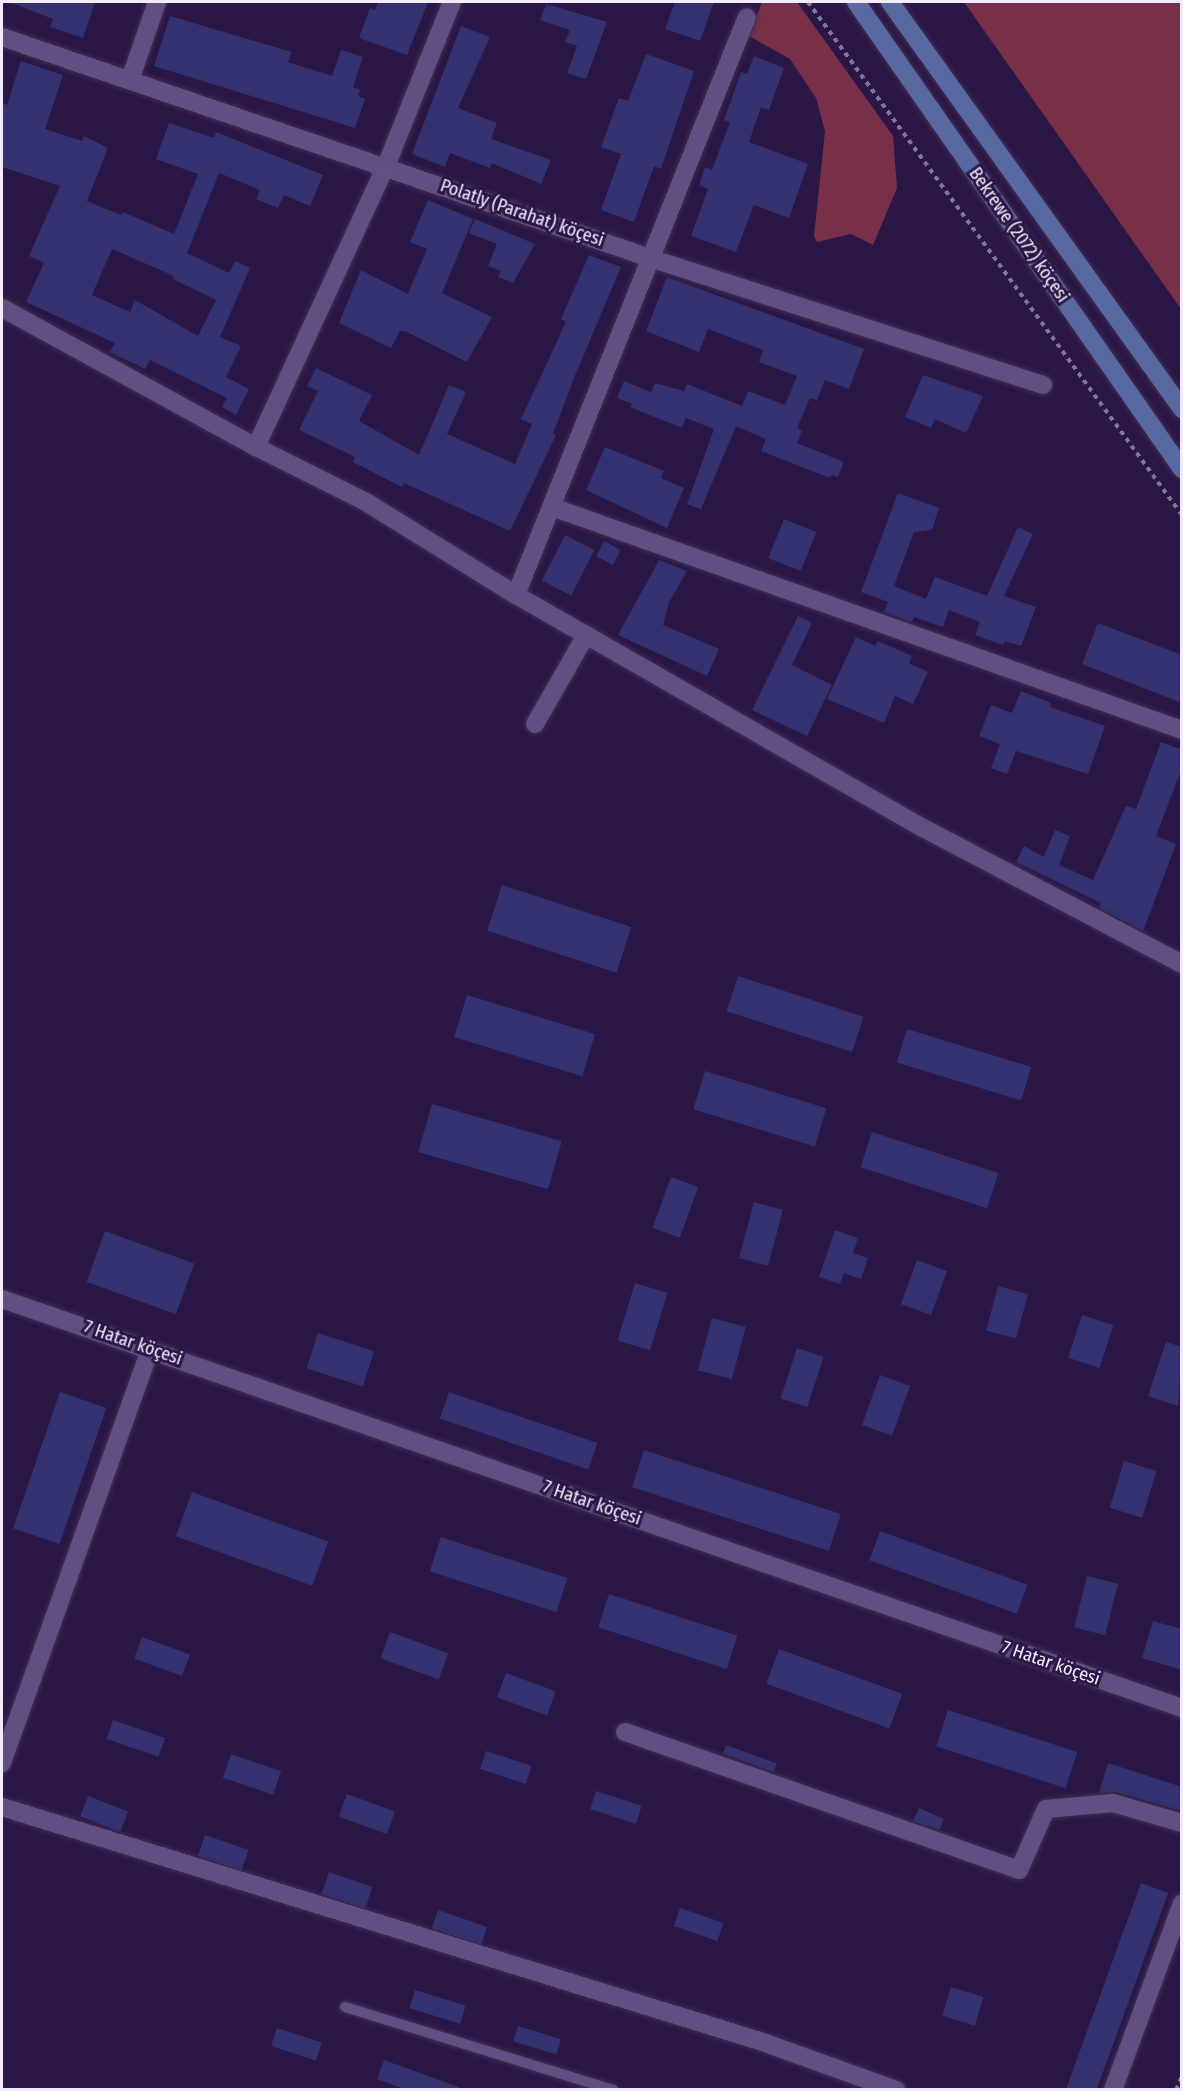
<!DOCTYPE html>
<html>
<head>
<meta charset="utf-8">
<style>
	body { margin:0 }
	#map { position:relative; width:1183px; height:2091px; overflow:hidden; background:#2b1745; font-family:"Fira Sans Condensed",sans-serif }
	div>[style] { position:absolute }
	.forest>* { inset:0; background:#783049 }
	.building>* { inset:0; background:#33316f; transform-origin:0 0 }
	.path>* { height:4px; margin-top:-2px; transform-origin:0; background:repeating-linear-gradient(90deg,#847698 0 4.5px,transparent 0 9px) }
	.roads { filter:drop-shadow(0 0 2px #402f54) drop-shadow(0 0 2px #402f54) }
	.lane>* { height:10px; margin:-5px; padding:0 5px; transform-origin:5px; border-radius:5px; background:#624f82 }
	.street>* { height:18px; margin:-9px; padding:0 9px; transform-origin:9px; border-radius:9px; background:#624f82 }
	.secondary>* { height:18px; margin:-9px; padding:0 9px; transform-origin:9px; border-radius:9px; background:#5869a1 }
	span { translate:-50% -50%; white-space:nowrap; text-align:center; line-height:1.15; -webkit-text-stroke:6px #2b1745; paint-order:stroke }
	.street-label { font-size:18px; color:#f1ebfd }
	.frame { position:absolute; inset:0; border:3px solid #f1ebfd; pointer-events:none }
</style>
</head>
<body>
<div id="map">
	<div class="forest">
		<div style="clip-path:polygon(762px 2px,797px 2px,893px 136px,897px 188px,873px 245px,851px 234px,817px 242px,814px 236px,825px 131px,816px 98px,790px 59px,749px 36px)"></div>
		<div style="clip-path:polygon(964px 2px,1181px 2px,1181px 309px)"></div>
	</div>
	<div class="building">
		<div style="clip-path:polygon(9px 2px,95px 2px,83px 38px,50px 27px,53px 19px)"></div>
		<div style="clip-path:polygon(378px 2px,428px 2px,407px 55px,359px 38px,370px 8px,375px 10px)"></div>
		<div style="clip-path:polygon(675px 2px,714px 2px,700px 41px,665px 29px)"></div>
		<div style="clip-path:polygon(546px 4px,607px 22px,586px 79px,567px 73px,577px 46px,565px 42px,570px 30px,540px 20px)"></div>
		<div style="clip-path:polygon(170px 16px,292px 52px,288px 62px,332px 76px,341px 50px,363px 57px,353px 87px,360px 90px,358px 96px,365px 99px,355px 128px,154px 66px)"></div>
		<div style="clip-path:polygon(461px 26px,490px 37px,458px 108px,497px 123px,491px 139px,551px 160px,541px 184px,492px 163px,490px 168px,450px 153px,445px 167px,412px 154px)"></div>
		<div style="clip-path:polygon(646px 54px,694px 71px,661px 169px,654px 166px,634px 222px,601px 210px,621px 154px,601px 147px,619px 98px,628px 101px)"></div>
		<div style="clip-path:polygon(754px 56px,784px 68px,769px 110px,761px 107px,749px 142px,808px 164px,789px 218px,754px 205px,736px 252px,691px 236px,708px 189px,699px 185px,705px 167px,712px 170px,730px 122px,724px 120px,741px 72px,747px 74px)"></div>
		<div style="clip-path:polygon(evenodd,21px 61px,63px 75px,45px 129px,82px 141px,84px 136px,108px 148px,87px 201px,121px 215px,123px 212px,174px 234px,198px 174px,156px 159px,169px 123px,214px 138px,216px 132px,323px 175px,310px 206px,284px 195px,278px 208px,256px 199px,260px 190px,219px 173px,187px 253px,229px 273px,235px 261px,250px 268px,220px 337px,241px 346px,226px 377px,249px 389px,236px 415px,222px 407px,227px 398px,150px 360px,145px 369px,110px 352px,115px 343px,26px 302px,44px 263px,29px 256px,60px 186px,2px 167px,2px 103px,7px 105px,21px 61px,112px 249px,174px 276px,173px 279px,216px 300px,198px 336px,135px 300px,130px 312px,92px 295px,112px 249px)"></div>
		<div style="clip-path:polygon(428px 200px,473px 219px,442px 293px,492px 317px,467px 362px,405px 331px,400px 331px,391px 348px,339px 323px,361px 270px,408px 294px,427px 249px,410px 242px)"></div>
		<div style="clip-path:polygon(475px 219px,535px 244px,513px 283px,498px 277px,501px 271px,488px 266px,497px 244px,469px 233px)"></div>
		<div style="clip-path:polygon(589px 255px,621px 267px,574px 378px,553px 434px,556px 435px,510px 531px,404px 483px,402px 487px,353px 462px,355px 457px,299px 430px,318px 391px,307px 386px,316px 368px,372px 395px,359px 421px,419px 455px,449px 385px,466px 392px,447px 434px,515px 464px,532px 424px,521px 419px,566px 322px,561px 319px)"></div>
		<div style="clip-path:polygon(667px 277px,864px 349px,849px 389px,825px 380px,817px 400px,810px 398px,797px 428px,802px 431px,797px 443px,844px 462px,838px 477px,832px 475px,830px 478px,761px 451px,766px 439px,736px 426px,701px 509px,687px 504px,714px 429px,686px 418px,682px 428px,630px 407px,632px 404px,617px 398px,624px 381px,651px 392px,655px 383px,684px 391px,687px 384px,742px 406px,748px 391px,785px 405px,797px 376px,759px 362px,763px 350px,708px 329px,699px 352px,646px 331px)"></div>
		<div style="clip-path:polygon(923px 375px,983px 396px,966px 433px,935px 419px,931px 428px,905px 417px)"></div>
		<div style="clip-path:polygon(605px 447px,664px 471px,661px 478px,684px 488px,667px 528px,586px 490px)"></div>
		<div style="clip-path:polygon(898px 493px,939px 508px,932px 530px,914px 532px,894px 586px,926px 599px,935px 577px,987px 596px,1018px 527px,1033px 534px,1004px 596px,1036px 607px,1021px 646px,1005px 641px,1003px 645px,975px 635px,980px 622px,949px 610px,943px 627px,914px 617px,912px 622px,884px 612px,888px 602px,861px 592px)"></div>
		<div style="left:784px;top:519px;width:35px;height:42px;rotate:22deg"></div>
		<div style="left:565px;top:535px;width:33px;height:51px;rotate:27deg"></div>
		<div style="left:604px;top:541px;width:19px;height:17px;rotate:28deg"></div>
		<div style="clip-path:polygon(659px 560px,687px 571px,669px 602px,663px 625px,719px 649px,707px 676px,618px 635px)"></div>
		<div style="clip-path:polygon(798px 616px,812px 623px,792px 665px,832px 685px,807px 736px,752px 710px)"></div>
		<div style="clip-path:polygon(1098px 623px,1182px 655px,1182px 703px,1082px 664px)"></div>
		<div style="clip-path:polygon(856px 637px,875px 646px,878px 641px,912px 656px,909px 663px,928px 672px,913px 704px,895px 696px,884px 723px,827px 699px)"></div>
		<div style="clip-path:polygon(1021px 691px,1051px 703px,1050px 707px,1105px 726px,1088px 774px,1016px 751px,1007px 774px,991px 768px,1000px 744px,979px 736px,991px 705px,1012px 713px)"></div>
		<div style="clip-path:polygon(1161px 742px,1182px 750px,1182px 768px,1156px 836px,1176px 844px,1143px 931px,1099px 908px,1101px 903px,1016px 862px,1024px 846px,1044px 857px,1055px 830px,1070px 836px,1059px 865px,1093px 880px,1126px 806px,1136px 809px)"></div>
		<div style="left:502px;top:885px;width:136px;height:48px;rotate:18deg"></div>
		<div style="left:738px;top:976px;width:132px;height:37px;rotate:18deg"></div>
		<div style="left:467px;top:995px;width:134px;height:44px;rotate:17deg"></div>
		<div style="left:907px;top:1029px;width:130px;height:35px;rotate:17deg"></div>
		<div style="left:705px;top:1071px;width:127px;height:40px;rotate:17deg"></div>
		<div style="left:432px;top:1104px;width:135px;height:50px;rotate:16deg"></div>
		<div style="left:872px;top:1132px;width:133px;height:37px;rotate:18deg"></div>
		<div style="left:671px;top:1177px;width:29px;height:54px;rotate:20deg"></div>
		<div style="left:754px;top:1202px;width:30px;height:58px;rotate:15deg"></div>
		<div style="clip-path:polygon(835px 1230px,858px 1238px,853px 1253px,868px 1258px,861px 1279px,844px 1273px,840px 1284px,819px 1277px)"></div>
		<div style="left:105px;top:1231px;width:95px;height:54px;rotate:20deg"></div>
		<div style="left:917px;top:1260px;width:32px;height:47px;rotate:20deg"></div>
		<div style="left:635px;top:1283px;width:34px;height:60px;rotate:17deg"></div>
		<div style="left:998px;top:1286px;width:31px;height:46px;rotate:15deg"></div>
		<div style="left:1082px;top:1315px;width:33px;height:45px;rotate:18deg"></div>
		<div style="left:712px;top:1318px;width:35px;height:54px;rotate:15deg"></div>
		<div style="left:318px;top:1333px;width:59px;height:37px;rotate:18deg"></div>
		<div style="clip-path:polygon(1166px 1342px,1182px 1347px,1178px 1406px,1148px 1396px)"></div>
		<div style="left:797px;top:1348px;width:28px;height:53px;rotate:18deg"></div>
		<div style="left:880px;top:1375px;width:32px;height:53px;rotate:20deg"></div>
		<div style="left:60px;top:1392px;width:49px;height:144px;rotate:19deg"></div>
		<div style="left:449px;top:1392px;width:157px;height:28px;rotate:19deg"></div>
		<div style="left:644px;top:1450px;width:207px;height:39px;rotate:18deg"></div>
		<div style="left:1124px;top:1461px;width:34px;height:49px;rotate:17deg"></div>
		<div style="left:192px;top:1492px;width:145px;height:47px;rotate:20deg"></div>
		<div style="left:880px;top:1531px;width:157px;height:31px;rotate:20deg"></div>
		<div style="left:441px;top:1537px;width:133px;height:36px;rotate:18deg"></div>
		<div style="left:1087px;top:1576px;width:32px;height:53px;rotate:14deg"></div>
		<div style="left:609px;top:1594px;width:135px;height:35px;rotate:18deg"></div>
		<div style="clip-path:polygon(1153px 1621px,1182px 1629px,1182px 1670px,1142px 1658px)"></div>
		<div style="left:390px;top:1632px;width:62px;height:28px;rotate:20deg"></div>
		<div style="left:142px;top:1637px;width:51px;height:23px;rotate:20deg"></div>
		<div style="left:779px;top:1649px;width:131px;height:37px;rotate:20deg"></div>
		<div style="left:506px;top:1673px;width:53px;height:26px;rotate:20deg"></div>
		<div style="left:948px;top:1710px;width:136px;height:38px;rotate:18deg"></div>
		<div style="left:113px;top:1720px;width:55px;height:20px;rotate:19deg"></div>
		<div style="left:726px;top:1745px;width:54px;height:9px;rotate:20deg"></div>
		<div style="left:486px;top:1751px;width:48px;height:19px;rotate:18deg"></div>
		<div style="left:231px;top:1754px;width:53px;height:25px;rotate:19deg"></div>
		<div style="clip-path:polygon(1108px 1763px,1182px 1787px,1182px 1811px,1116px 1792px,1099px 1793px)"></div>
		<div style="left:596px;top:1791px;width:48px;height:19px;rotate:18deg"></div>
		<div style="left:347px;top:1794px;width:51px;height:24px;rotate:20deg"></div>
		<div style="left:88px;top:1796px;width:43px;height:22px;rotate:21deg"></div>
		<div style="clip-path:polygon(919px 1808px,944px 1819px,939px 1830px,913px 1821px)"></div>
		<div style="left:205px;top:1835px;width:46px;height:22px;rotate:19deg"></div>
		<div style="left:329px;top:1872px;width:46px;height:23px;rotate:19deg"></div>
		<div style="left:1141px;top:1883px;width:29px;height:221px;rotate:20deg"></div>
		<div style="left:680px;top:1908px;width:46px;height:19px;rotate:19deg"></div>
		<div style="left:438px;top:1910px;width:52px;height:19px;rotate:19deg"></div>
		<div style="left:951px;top:1987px;width:34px;height:30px;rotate:17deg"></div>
		<div style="left:415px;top:1990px;width:53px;height:19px;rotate:17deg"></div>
		<div style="left:518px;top:2026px;width:45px;height:16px;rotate:17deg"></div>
		<div style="left:277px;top:2028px;width:47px;height:19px;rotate:18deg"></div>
		<div style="clip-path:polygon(384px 2060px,459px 2087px,459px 2090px,407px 2090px,377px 2079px)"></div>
	</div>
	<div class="path">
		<div style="left:808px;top:2px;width:635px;rotate:53.91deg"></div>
		<div style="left:1176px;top:2090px;width:15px;rotate:-67deg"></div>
	</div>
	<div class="roads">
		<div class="lane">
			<div style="left:345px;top:2007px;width:281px;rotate:17.2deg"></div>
		</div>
		<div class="street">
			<div style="left:2px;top:37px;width:688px;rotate:18.83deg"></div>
			<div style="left:653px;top:259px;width:410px;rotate:17.9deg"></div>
			<div style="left:130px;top:80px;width:83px;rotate:-70.9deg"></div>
			<div style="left:2px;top:308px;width:290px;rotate:28.7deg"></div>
			<div style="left:256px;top:447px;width:123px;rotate:26.6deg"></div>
			<div style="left:366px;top:502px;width:176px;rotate:31.8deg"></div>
			<div style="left:516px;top:595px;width:467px;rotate:29.8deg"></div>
			<div style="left:921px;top:827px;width:295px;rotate:27.7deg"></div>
			<div style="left:256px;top:447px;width:310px;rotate:-65.2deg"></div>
			<div style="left:386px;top:166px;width:177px;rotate:-68.1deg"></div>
			<div style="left:552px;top:507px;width:668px;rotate:19.49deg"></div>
			<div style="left:516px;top:595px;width:622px;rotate:-68.22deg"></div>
			<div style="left:535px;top:724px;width:103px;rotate:-60.2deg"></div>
			<div style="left:2px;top:1299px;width:1249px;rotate:19.12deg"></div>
			<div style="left:625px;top:1732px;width:417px;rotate:19.3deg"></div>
			<div style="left:1019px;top:1870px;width:67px;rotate:-66.1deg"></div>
			<div style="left:1046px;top:1809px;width:67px;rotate:-5.1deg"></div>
			<div style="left:1113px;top:1803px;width:72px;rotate:16.2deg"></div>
			<div style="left:2px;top:1763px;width:440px;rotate:-70.3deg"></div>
			<div style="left:2px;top:1807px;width:793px;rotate:17.16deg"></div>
			<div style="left:760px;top:2041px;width:145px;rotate:19.8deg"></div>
			<div style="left:1113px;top:2090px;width:199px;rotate:-69.7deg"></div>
		</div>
		<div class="secondary">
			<div style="left:856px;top:2px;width:570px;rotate:55.08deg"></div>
			<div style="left:890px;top:2px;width:501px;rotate:54.34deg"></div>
		</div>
	</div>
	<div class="street-label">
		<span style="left:522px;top:213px;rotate:19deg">Polatly (Parahat) köçesi</span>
		<span style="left:1019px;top:235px;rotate:55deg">Bekrewe (2072) köçesi</span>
		<span style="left:133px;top:1343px;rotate:19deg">7 Hatar köçesi</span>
		<span style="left:592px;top:1503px;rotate:19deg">7 Hatar köçesi</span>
		<span style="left:1051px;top:1663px;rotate:19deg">7 Hatar köçesi</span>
	</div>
	<div class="frame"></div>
</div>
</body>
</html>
